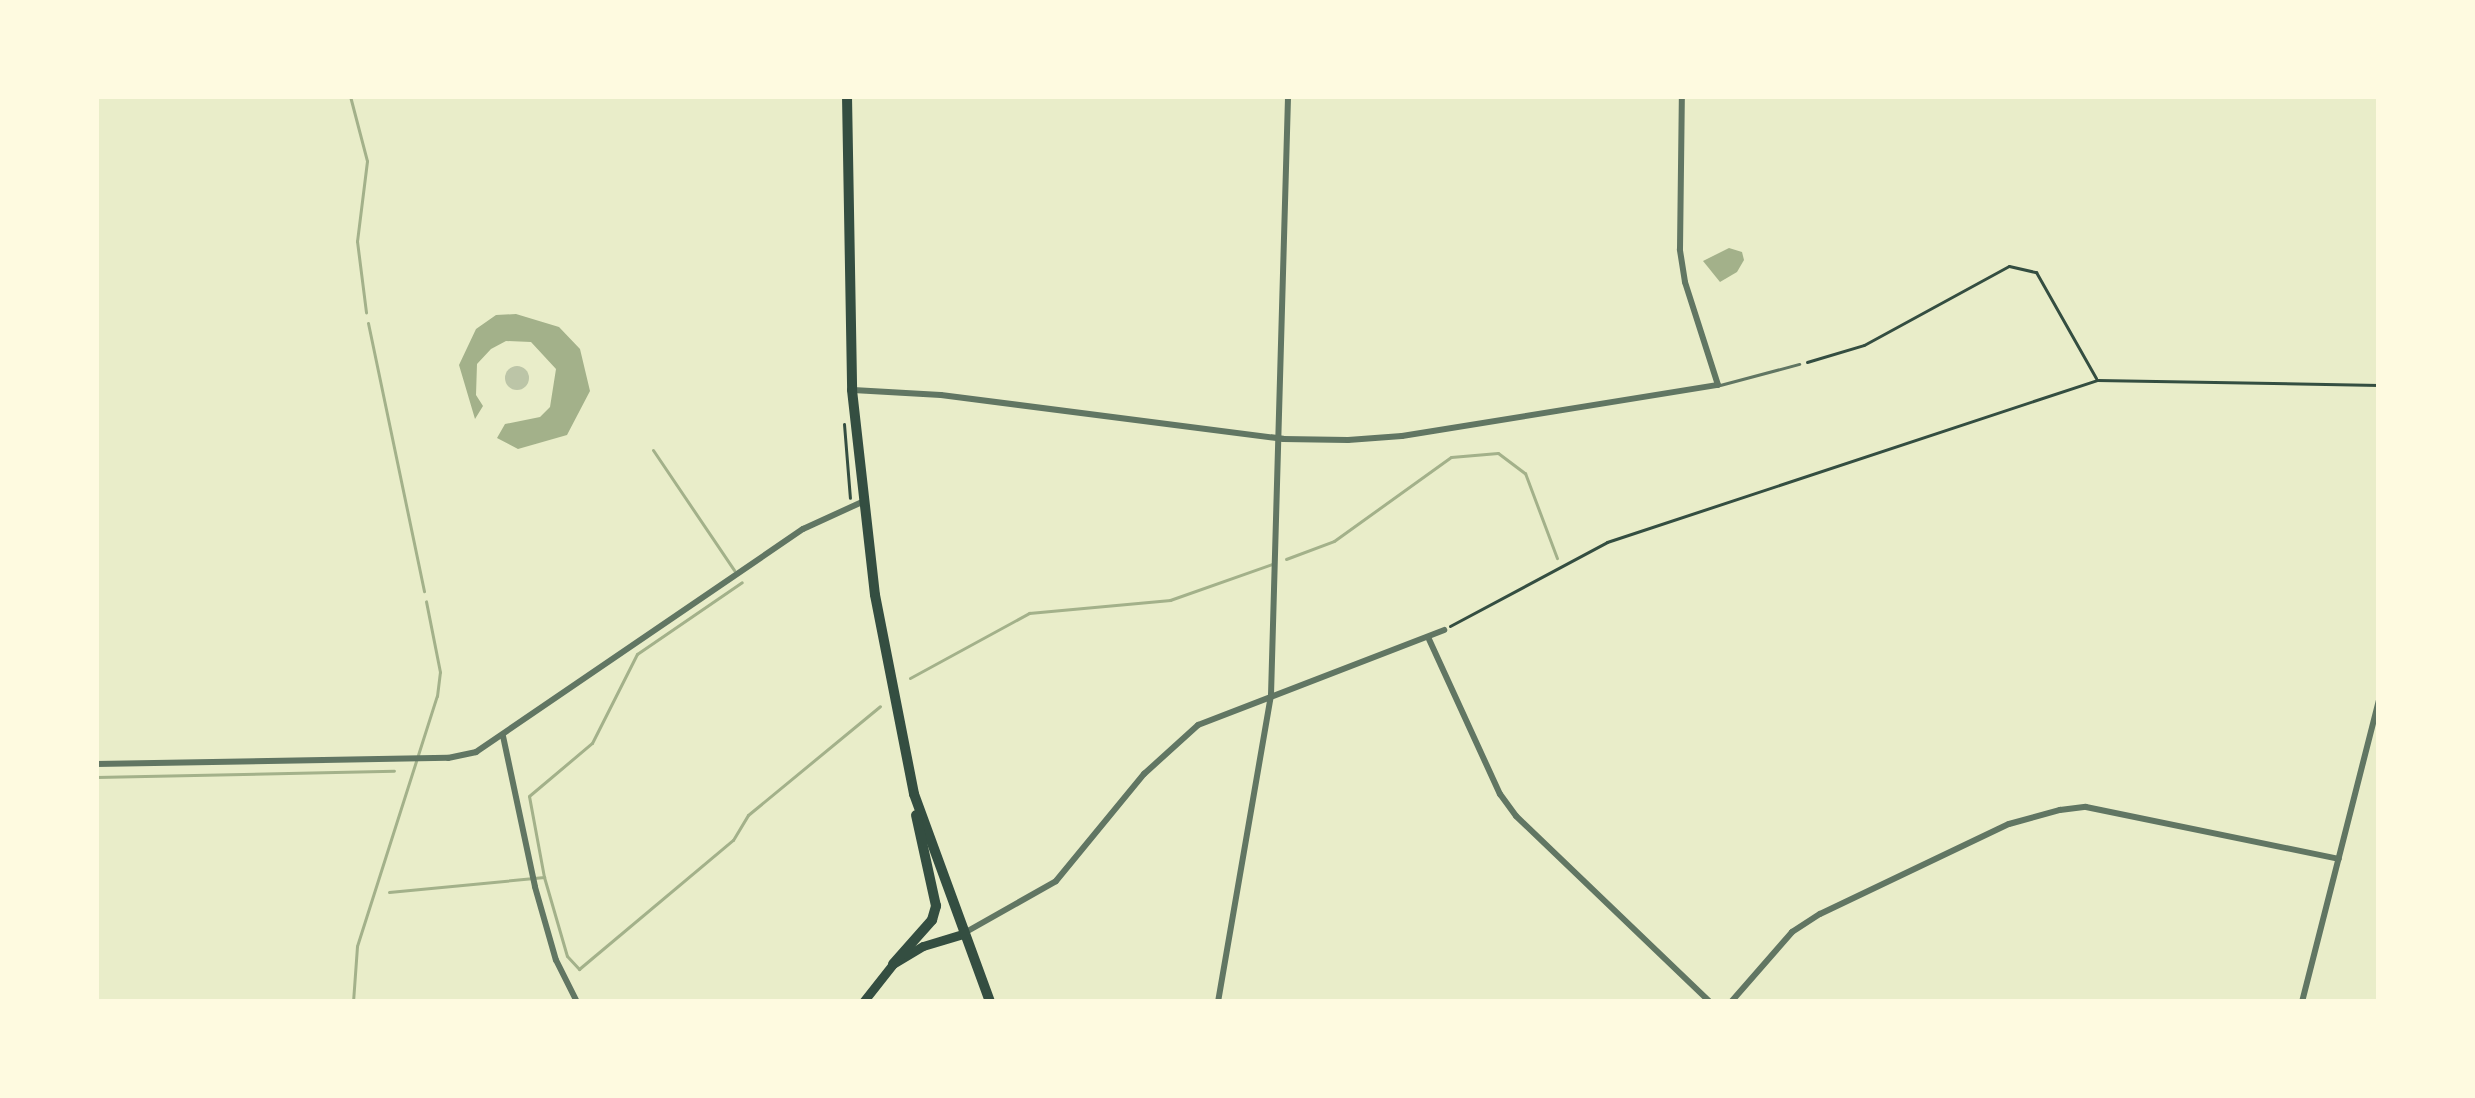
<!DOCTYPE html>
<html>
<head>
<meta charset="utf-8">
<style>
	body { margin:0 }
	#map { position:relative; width:2475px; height:1098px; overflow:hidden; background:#e9edc9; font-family:"Varela Round",sans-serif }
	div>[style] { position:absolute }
	.water>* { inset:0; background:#a3b18a }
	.stream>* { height:3px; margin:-1.5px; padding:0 1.5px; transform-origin:1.5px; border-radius:1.5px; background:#a3b18a }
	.building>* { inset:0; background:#bcc5a7 }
	.round { border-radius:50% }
	.path>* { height:3px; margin:-1.5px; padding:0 1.5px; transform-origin:1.5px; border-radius:1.5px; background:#344e41 }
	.service>* { height:3px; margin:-1.5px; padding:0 1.5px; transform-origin:1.5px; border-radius:1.5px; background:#617663 }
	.minor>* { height:6px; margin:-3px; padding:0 3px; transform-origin:3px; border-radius:3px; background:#617663 }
	.secondary>* { height:9px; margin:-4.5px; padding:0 4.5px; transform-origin:4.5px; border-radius:4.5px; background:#344e41 }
	.primary>* { height:10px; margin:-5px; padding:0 5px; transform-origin:5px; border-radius:5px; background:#344e41 }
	span { translate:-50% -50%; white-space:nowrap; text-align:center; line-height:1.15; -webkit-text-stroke:12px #fefae0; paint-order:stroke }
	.frame { position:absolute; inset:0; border:99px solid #fefae0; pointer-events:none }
</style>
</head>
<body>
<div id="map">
	<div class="water">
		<div style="clip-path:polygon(1729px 248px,1742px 252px,1744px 260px,1737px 272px,1720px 282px,1703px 261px)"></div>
		<div style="clip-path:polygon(516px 314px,559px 327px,580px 349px,590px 391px,567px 435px,518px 449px,497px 438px,505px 424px,540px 417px,550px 407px,556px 369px,531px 342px,506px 341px,491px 349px,477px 364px,476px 395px,483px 406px,475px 419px,459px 365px,476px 329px,496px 315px)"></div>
	</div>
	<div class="stream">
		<div style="left:350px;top:96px;width:67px;rotate:75.3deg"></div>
		<div style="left:367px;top:161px;width:81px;rotate:97.1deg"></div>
		<div style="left:357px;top:241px;width:72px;rotate:82.8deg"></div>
		<div style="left:368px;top:323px;width:274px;rotate:78.2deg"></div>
		<div style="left:653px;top:450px;width:145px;rotate:56deg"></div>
		<div style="left:1286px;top:559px;width:51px;rotate:-20.6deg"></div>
		<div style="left:1334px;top:541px;width:144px;rotate:-35.7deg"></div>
		<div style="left:1451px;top:457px;width:47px;rotate:-4.9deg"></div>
		<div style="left:1498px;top:453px;width:34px;rotate:37deg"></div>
		<div style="left:1525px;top:473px;width:91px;rotate:69.4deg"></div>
		<div style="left:910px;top:678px;width:136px;rotate:-28.6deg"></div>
		<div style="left:1029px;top:613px;width:142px;rotate:-5.3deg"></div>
		<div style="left:1170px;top:600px;width:108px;rotate:-19.4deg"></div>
		<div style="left:96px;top:777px;width:298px;rotate:-1.2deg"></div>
		<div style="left:544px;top:877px;width:82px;rotate:73.8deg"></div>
		<div style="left:567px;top:956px;width:18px;rotate:47deg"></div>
		<div style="left:579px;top:969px;width:201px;rotate:-40deg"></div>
		<div style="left:733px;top:840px;width:29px;rotate:-59deg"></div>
		<div style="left:748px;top:815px;width:171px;rotate:-39.5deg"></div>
		<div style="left:389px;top:892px;width:156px;rotate:-5.5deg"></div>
		<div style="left:544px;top:877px;width:82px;rotate:-100.5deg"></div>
		<div style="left:529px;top:796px;width:82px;rotate:-40.1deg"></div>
		<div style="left:592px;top:743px;width:100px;rotate:-63.2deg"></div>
		<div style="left:637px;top:654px;width:127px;rotate:-34.4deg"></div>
		<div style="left:353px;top:1002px;width:56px;rotate:-85.9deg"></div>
		<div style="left:357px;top:946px;width:262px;rotate:-72.3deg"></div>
		<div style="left:437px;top:696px;width:24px;rotate:-83deg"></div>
		<div style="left:440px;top:672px;width:72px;rotate:-101.2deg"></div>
	</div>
	<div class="building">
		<div class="round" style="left:505px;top:366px;width:24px;height:24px"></div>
	</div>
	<div class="path">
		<div style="left:1807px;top:362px;width:59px;rotate:-16.6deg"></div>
		<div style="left:1864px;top:345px;width:165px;rotate:-28.6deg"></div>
		<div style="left:2009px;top:266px;width:28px;rotate:13deg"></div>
		<div style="left:2036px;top:272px;width:122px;rotate:60.5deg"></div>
		<div style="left:844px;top:424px;width:74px;rotate:85.4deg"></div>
		<div style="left:1450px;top:626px;width:178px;rotate:-28.1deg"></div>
		<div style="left:1607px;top:542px;width:516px;rotate:-18.29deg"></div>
		<div style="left:2097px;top:380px;width:282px;rotate:1deg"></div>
	</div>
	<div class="service">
		<div style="left:1720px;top:385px;width:82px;rotate:-14.9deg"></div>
	</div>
	<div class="minor">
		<div style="left:853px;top:390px;width:88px;rotate:3.3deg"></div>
		<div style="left:941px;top:395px;width:345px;rotate:7.3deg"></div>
		<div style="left:1283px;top:439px;width:65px;rotate:0.9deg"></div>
		<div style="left:1348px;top:440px;width:54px;rotate:-4.2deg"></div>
		<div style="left:1402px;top:436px;width:320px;rotate:-9.2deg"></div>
		<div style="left:1718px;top:385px;width:108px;rotate:-107.8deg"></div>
		<div style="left:1685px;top:282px;width:33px;rotate:-99deg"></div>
		<div style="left:1680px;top:249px;width:153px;rotate:-89.3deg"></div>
		<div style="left:1428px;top:637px;width:173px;rotate:65.4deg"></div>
		<div style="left:1500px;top:794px;width:27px;rotate:54deg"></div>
		<div style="left:1516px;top:816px;width:269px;rotate:43.8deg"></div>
		<div style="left:503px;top:736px;width:154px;rotate:78deg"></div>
		<div style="left:535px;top:887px;width:76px;rotate:74deg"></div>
		<div style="left:556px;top:960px;width:47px;rotate:63.4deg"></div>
		<div style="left:96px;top:764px;width:352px;rotate:-1deg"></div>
		<div style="left:448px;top:758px;width:29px;rotate:-12deg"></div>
		<div style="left:476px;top:752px;width:396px;rotate:-34.3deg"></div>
		<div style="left:803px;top:529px;width:65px;rotate:-24.6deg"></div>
		<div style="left:966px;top:932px;width:103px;rotate:-29.5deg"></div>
		<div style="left:1056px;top:881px;width:139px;rotate:-50.6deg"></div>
		<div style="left:1144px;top:774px;width:73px;rotate:-42.2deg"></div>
		<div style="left:1198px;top:725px;width:264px;rotate:-21.1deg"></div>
		<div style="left:1218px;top:1002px;width:312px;rotate:-80.2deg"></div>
		<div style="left:1271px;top:695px;width:599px;rotate:-88.37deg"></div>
		<div style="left:1731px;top:1002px;width:93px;rotate:-48.9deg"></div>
		<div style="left:1792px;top:932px;width:33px;rotate:-33deg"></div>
		<div style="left:1820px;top:914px;width:209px;rotate:-25.5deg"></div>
		<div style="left:2009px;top:824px;width:53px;rotate:-15.4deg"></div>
		<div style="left:2060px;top:810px;width:26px;rotate:-7deg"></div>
		<div style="left:2086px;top:807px;width:258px;rotate:11.6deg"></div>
		<div style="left:2302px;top:1002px;width:312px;rotate:-75.7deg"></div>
	</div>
	<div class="secondary">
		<div style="left:863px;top:1002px;width:48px;rotate:-51.7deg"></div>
		<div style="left:893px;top:964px;width:35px;rotate:-31deg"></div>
		<div style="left:923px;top:946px;width:42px;rotate:-16.7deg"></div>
	</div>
	<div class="primary">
		<div style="left:847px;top:96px;width:294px;rotate:89deg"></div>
		<div style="left:852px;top:390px;width:206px;rotate:83.6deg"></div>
		<div style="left:875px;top:595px;width:203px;rotate:78.9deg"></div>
		<div style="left:914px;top:794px;width:221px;rotate:69.9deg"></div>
		<div style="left:893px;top:964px;width:59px;rotate:-48.4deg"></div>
		<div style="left:932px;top:920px;width:15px;rotate:-74deg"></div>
		<div style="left:936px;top:906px;width:93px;rotate:-102.4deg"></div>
	</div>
	<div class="frame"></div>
</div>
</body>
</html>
